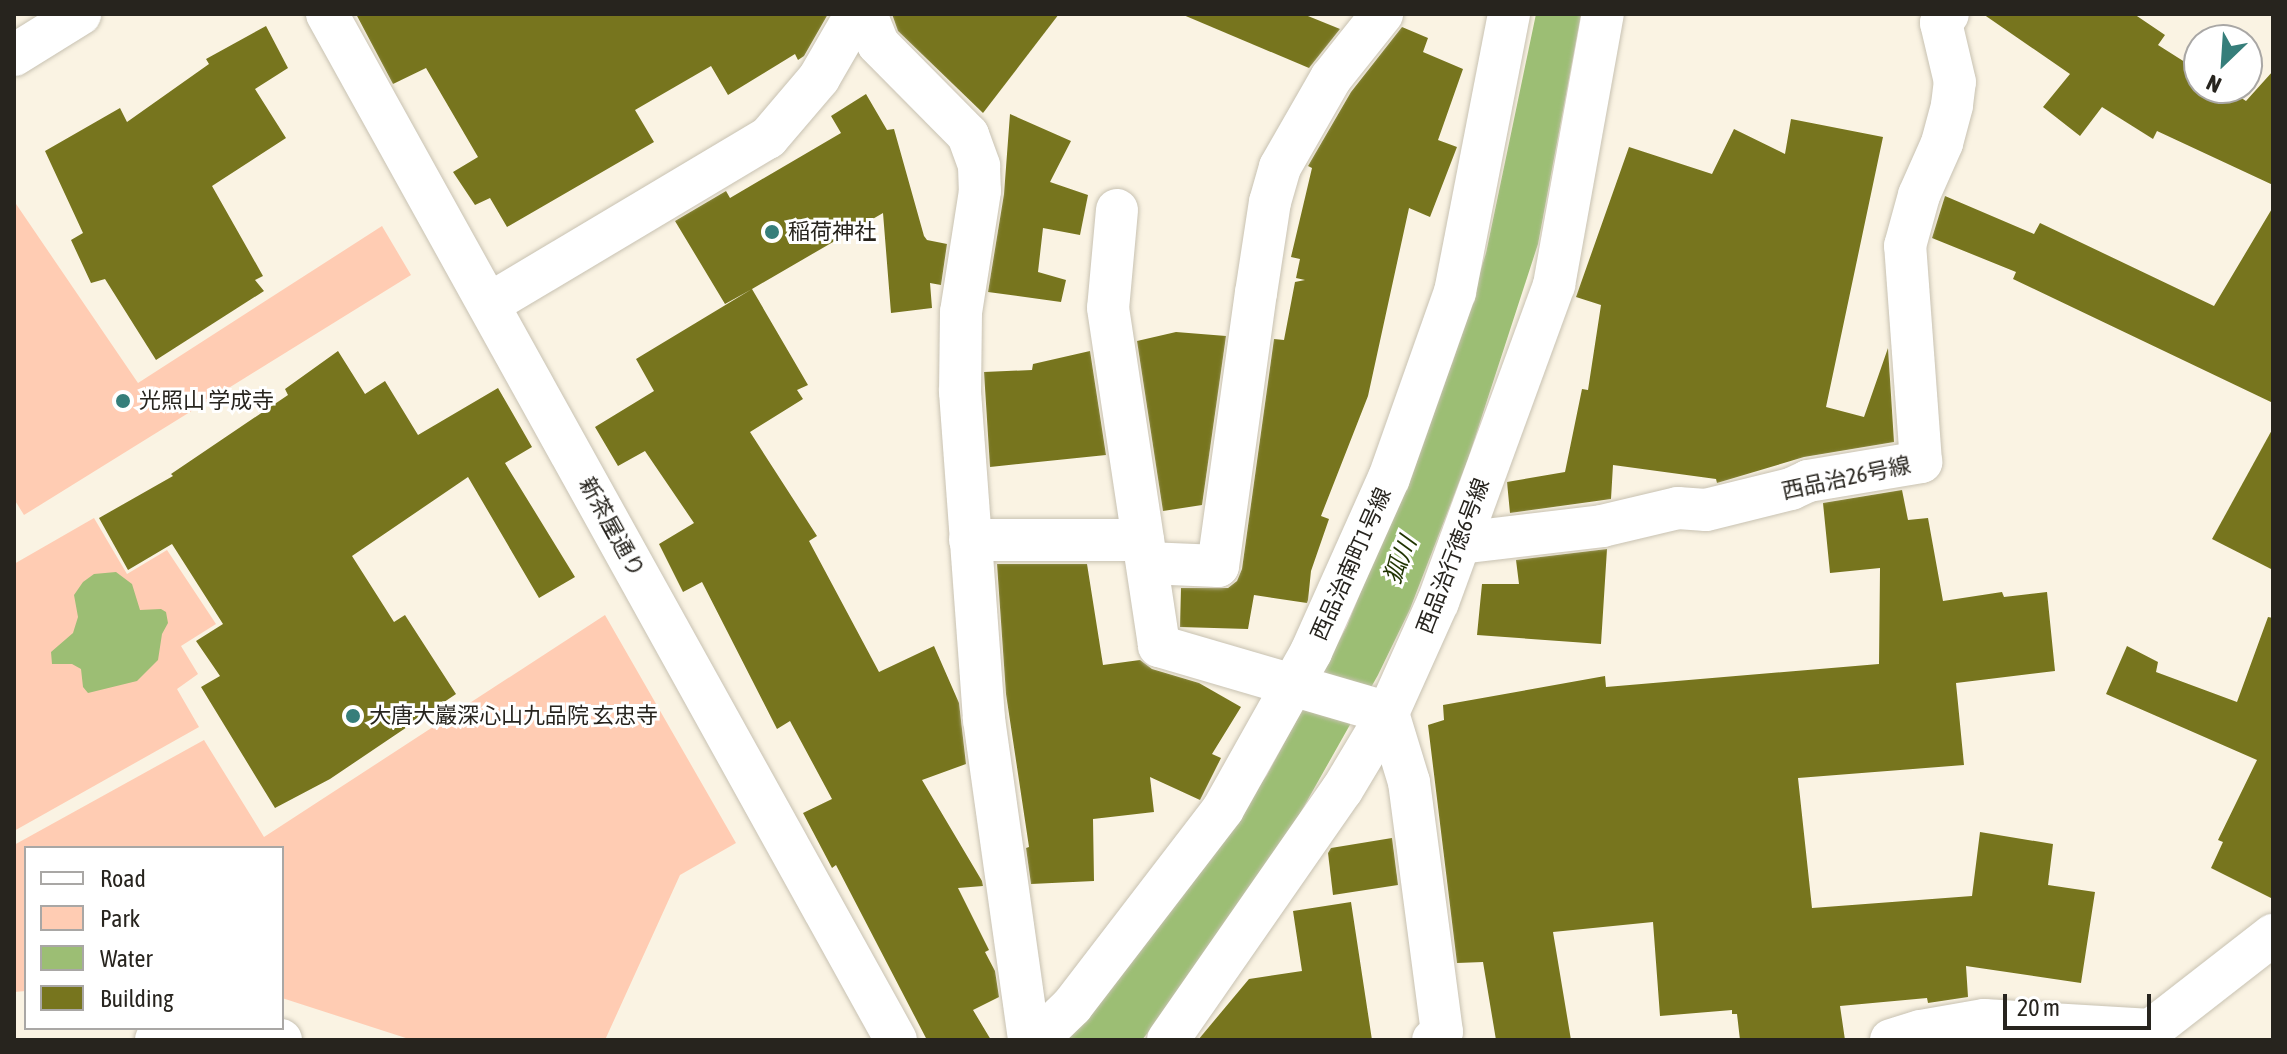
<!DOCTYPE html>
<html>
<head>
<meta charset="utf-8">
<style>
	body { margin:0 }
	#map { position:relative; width:2287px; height:1054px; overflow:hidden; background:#faf3e3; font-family:"Asap Condensed","Noto Sans JP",sans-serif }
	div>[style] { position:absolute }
	.green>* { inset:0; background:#ffccb3 }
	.water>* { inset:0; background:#9cbe74 }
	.building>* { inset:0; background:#77751e }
	.roads { filter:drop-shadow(0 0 2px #c8c2b2) drop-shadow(0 0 2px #c8c2b2) }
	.minor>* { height:42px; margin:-21px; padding:0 21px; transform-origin:21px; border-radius:21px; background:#fff }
	.dots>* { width:22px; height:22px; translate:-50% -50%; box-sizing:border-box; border:4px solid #fff; border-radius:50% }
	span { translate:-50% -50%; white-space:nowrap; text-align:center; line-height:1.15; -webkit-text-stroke:6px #fff; paint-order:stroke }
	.poi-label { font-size:22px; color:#27241e }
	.left { translate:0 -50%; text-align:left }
	.street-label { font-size:22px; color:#27241e }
	.water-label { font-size:24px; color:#1f3300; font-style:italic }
	.frame { position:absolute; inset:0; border:16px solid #27241e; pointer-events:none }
	.legend { position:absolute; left:24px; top:846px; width:260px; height:184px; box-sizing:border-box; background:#fff; border:2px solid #a9a7a5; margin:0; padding:10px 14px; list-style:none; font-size:24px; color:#27241e }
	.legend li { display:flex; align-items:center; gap:16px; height:40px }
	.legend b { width:40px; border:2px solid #a9a7a5 }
	.north { position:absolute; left:2183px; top:24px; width:80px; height:80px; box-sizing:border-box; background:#fff; border:2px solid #a9a7a5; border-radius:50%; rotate:205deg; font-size:22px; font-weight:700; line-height:32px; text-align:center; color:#27241e }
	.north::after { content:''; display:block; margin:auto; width:28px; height:36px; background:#367e7a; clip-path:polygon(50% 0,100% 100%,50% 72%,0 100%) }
	.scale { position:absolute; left:2003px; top:994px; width:148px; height:36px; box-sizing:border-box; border:4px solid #27241e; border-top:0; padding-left:10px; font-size:24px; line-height:28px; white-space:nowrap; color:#27241e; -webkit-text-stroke:6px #fff; paint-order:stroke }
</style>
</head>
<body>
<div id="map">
	<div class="green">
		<div style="clip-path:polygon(14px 201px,138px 383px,382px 226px,411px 275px,24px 515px,14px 499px)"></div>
		<div style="clip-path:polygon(94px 518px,127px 574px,167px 550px,216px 624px,181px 646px,198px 674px,177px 689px,199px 727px,14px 831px,14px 564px)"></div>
		<div style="clip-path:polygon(605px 615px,736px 843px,680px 875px,605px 1040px,412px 1040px,282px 998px,282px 848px,26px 848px,26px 991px,14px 992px,14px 845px,204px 740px,264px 837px)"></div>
	</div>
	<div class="water">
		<div style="clip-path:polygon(1536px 14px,1581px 14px,1538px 244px,1468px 459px,1410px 609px,1378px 675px,1271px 865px,1196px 972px,1142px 1040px,1064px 1040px,1173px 908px,1267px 775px,1347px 626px,1453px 361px,1486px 253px)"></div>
		<div style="clip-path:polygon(116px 572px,132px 584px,140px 610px,161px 609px,166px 612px,168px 623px,162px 634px,158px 660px,137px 681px,88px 693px,83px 687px,81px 669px,72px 664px,52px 664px,51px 652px,73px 633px,78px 617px,74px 595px,83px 582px,94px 574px)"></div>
	</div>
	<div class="building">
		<div style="clip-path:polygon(356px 14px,828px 14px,804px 56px,798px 60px,795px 54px,728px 95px,711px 66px,635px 110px,654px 142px,507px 227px,490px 198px,475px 205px,453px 172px,478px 157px,426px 68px,393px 84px)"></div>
		<div style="clip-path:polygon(892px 14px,1059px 14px,983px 113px,898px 31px)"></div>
		<div style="clip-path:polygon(1181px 14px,1303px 14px,1340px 29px,1309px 68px)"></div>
		<div style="clip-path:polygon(1983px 14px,2134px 14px,2165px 35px,2158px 45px,2199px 71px,2199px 88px,2226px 88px,2246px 101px,2273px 71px,2273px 185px,2157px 131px,2153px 139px,2102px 107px,2080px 136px,2043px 107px,2070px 74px)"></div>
		<div style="clip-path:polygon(266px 26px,288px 68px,255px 89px,286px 138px,212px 186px,263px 276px,255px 280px,264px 291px,156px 360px,105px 279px,91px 283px,71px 240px,83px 233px,45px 151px,120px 108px,127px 122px,209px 64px,206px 59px)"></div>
		<div style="clip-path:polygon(1402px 27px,1428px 38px,1423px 52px,1463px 69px,1438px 140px,1457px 147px,1430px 217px,1409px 208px,1368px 396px,1321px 516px,1329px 519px,1311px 571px,1308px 600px,1307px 603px,1254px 595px,1248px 629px,1180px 627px,1181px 588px,1228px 588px,1237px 581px,1242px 569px,1274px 339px,1284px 340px,1295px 282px,1305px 280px,1296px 278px,1300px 259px,1291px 257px,1312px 168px,1308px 166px,1351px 92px)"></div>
		<div style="clip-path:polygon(866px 94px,887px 130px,894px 129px,924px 236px,927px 240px,947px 244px,941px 285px,930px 283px,932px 308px,891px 313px,883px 213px,752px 289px,808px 385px,797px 390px,803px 399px,750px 432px,817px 536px,809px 541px,879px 672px,934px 646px,959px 703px,966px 764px,922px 780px,982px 881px,983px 886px,958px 888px,989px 950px,985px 952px,995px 971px,999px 997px,973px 1010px,991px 1040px,927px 1040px,836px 865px,832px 868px,803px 813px,832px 799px,790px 721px,777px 729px,702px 582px,683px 592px,659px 544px,694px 523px,645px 451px,618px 466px,595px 427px,654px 391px,636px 359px,752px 289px,725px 304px,675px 221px,726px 191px,730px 198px,841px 133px,831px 116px)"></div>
		<div style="clip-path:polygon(1010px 114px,1071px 141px,1050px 182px,1088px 195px,1080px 235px,1043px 228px,1038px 272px,1066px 280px,1061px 302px,988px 292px,1004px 194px)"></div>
		<div style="clip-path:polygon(1791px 119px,1883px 137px,1826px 407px,1864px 417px,1888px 348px,1894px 442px,1804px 457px,1717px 483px,1716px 479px,1613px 465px,1611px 499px,1510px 513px,1507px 482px,1565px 472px,1582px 389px,1588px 390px,1601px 305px,1576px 297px,1629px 147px,1712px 174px,1734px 129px,1785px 154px)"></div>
		<div style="clip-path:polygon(1945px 196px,2034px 234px,2040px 223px,2214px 306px,2273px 207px,2273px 403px,2013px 279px,2016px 272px,1932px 238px)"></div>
		<div style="clip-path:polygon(1176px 332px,1226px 336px,1202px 505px,1163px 511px,1137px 341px)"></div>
		<div style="clip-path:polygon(338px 351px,365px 394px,385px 381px,418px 435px,498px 388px,532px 447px,505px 463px,575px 577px,539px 598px,468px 477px,352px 556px,394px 622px,405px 615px,456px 694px,330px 779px,275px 808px,201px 687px,220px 676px,196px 641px,223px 624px,172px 544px,128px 570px,99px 518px,173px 476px,171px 474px,288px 395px,285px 389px)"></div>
		<div style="clip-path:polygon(1090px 351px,1106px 455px,990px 467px,984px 372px,1032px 370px,1033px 364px)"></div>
		<div style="clip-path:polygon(2273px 428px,2273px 570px,2212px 539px)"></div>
		<div style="clip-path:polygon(1902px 490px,1908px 520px,1928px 518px,1943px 601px,2002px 592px,2004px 597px,2047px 592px,2055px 671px,1956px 683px,1964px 765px,1798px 778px,1812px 908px,1972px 896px,1980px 832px,2053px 844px,2048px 885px,2095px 892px,2081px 983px,1966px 966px,1968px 997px,1928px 1003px,1927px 998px,1840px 1006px,1845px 1040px,1740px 1040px,1737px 1014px,1732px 1014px,1732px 1010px,1660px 1016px,1653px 922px,1553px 932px,1571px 1040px,1496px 1040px,1483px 962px,1457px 963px,1428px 725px,1444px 720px,1443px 705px,1605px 676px,1606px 687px,1879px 664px,1880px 568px,1830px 573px,1823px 503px)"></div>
		<div style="clip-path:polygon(1607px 549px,1601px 644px,1477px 635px,1482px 584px,1519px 584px,1516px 560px)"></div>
		<div style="clip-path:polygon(997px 564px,1087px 564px,1103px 665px,1140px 660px,1152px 669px,1199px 683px,1241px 707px,1212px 754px,1221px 758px,1200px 800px,1150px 777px,1154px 812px,1093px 819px,1094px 881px,1031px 884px,1026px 848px,1029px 847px,1006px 694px)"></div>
		<div style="clip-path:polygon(2268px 617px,2273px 618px,2273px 899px,2211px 868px,2223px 842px,2218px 840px,2257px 760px,2106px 694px,2127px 646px,2158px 662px,2156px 672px,2237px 702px)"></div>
		<div style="clip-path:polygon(1392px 838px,1398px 885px,1333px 895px,1328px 853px,1331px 848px)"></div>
		<div style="clip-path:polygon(1351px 902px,1372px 1040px,1198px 1040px,1249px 979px,1302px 971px,1293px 911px)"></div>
	</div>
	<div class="roads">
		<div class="minor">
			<div style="left:327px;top:14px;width:1173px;rotate:60.99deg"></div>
			<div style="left:866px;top:14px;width:32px;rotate:68deg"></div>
			<div style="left:878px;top:44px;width:128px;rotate:45.3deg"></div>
			<div style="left:968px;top:135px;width:33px;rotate:70deg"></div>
			<div style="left:979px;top:166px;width:25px;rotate:88deg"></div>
			<div style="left:980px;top:191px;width:122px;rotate:98.9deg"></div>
			<div style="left:961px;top:312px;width:80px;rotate:90.7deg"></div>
			<div style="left:960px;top:392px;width:328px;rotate:85.8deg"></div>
			<div style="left:984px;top:719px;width:324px;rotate:82deg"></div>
			<div style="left:14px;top:55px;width:78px;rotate:-31.8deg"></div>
			<div style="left:1117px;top:210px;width:98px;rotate:95.2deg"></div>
			<div style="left:1108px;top:308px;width:342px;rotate:81.4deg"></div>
			<div style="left:1159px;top:646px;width:239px;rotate:16.3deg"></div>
			<div style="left:489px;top:304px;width:325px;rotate:-30.8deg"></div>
			<div style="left:768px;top:138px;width:79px;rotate:-49.6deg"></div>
			<div style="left:819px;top:78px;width:74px;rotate:-60deg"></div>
			<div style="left:970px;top:540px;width:173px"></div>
			<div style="left:1460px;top:543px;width:143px;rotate:-6.8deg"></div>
			<div style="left:1602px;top:526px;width:78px;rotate:-13.3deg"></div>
			<div style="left:1678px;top:508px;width:28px;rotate:4deg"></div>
			<div style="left:1706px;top:510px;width:88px;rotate:-13.9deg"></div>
			<div style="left:1791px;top:489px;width:19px;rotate:-25deg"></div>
			<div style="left:1808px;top:481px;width:115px;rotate:-9.5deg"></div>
			<div style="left:1921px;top:462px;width:217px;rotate:-94.2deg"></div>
			<div style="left:1905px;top:246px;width:53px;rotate:-74.6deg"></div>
			<div style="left:1919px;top:195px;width:57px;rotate:-66.1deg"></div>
			<div style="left:1942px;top:143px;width:39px;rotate:-75deg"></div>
			<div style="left:1952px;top:105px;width:23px;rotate:-83deg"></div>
			<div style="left:1955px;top:82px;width:61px;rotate:-103.3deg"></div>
			<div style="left:1941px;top:23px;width:11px;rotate:-52deg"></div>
			<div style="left:1147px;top:563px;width:71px;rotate:2.4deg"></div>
			<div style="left:1218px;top:566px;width:276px;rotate:-82.1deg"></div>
			<div style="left:1256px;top:293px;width:92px;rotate:-81.3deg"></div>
			<div style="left:1270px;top:202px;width:36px;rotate:-74deg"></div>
			<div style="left:1280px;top:167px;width:103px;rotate:-60.2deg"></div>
			<div style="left:1331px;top:78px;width:82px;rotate:-51.4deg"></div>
			<div style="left:1388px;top:713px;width:72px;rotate:73.1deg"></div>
			<div style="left:1409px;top:782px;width:252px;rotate:82.5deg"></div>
			<div style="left:1442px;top:1032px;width:12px;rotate:138deg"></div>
			<div style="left:206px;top:1028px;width:76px;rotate:9.1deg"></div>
			<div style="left:156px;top:1040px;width:35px;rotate:-20deg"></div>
			<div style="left:1037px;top:1040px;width:49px;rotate:-44.2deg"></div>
			<div style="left:1072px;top:1006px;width:248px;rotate:-52.5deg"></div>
			<div style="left:1223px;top:809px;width:180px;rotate:-60.7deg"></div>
			<div style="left:1311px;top:652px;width:191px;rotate:-65.9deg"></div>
			<div style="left:1389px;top:478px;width:197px;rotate:-70.5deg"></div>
			<div style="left:1455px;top:292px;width:283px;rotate:-79deg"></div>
			<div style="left:1168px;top:1040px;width:305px;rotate:-55.2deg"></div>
			<div style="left:1342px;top:790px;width:90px;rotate:-59.1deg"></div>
			<div style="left:1388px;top:713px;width:122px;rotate:-65.8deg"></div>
			<div style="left:1438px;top:602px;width:338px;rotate:-69.9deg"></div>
			<div style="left:1554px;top:285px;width:275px;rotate:-79.8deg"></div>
			<div style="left:1891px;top:1040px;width:31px;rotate:-17deg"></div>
			<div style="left:1921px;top:1031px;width:64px;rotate:-9.9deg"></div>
			<div style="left:1984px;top:1020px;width:167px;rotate:3.4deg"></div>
			<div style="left:2151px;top:1030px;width:155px;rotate:-37.9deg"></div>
		</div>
	</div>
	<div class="dots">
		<div style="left:772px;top:232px;background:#367e7a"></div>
		<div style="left:123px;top:401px;background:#367e7a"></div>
		<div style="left:353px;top:716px;background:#367e7a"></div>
	</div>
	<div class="poi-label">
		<span class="left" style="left:788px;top:232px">稲荷神社</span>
		<span class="left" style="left:139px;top:401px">光照山 学成寺</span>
		<span class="left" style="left:369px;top:716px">大唐大巖深心山九品院 玄忠寺</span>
	</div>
	<div class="street-label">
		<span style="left:1846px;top:478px;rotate:-12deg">西品治26号線</span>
		<span style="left:612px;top:527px;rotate:61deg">新茶屋通り</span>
		<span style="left:1453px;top:556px;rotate:-69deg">西品治行徳6号線</span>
		<span style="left:1351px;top:564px;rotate:-66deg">西品治南町1号線</span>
	</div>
	<div class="water-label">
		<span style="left:1400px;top:560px;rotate:-68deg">狐川</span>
	</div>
	<div class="frame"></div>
	<ul class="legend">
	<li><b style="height:10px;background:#fff"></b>Road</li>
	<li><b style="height:22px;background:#ffccb3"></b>Park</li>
	<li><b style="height:22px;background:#9cbe74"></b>Water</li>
	<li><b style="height:22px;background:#77751e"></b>Building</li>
	</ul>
	<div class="north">N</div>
	<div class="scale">20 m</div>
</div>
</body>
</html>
